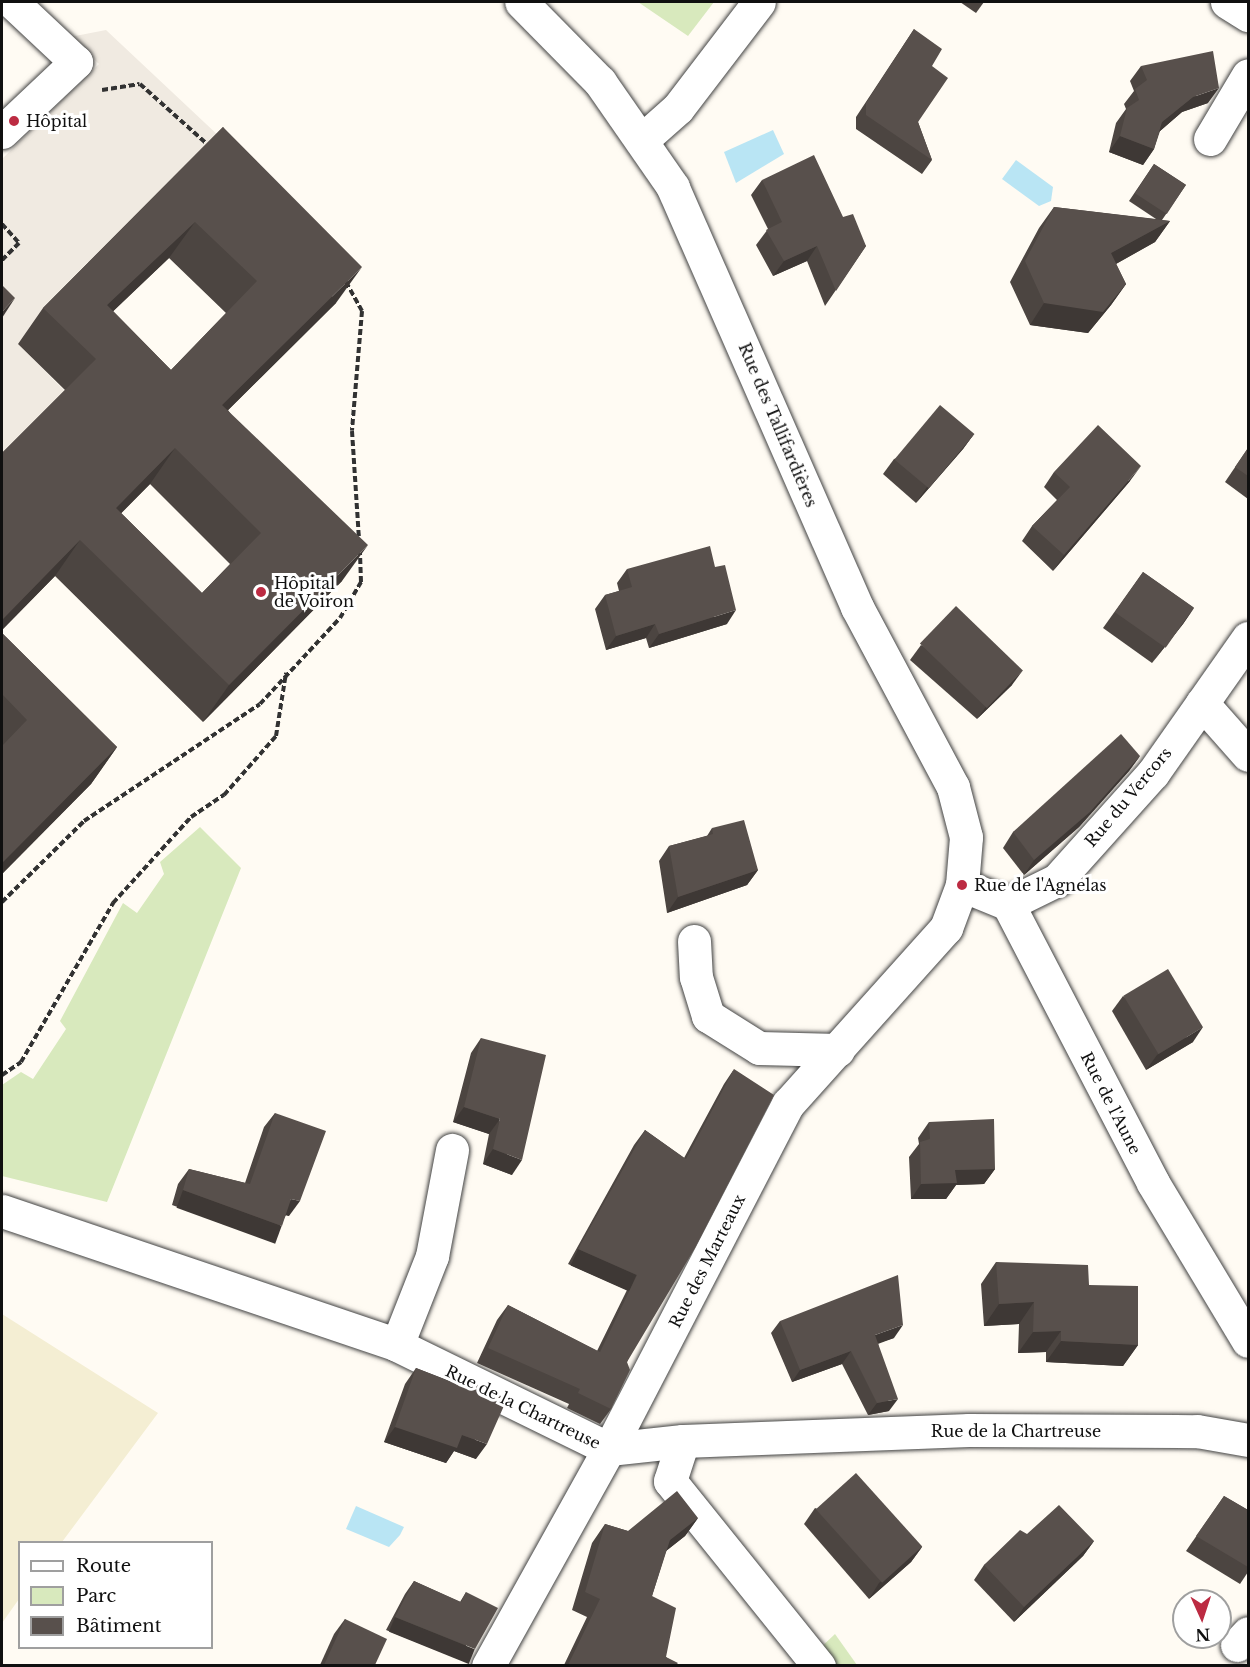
<!DOCTYPE html>
<html>
<head>
<meta charset="utf-8">
<style>
	body { margin:0 }
	#map { position:relative; width:1250px; height:1667px; overflow:hidden; background:#fffbf3; font-family:"Libre Baskerville",serif }
	div>[style] { position:absolute }
	.farmland>* { inset:0; background:#f4eed3 }
	.green>* { inset:0; background:#d8e9bd }
	.plaza>* { inset:0; background:#f0eae1 }
	.water>* { inset:0; background:#b9e5f4 }
	.path>* { height:4px; margin-top:-2px; transform-origin:0; background:repeating-linear-gradient(90deg,#323232 0 6px,transparent 0 9px) }
	.roads { filter:drop-shadow(0 0 2px #434343) drop-shadow(0 0 2px #434343) }
	.minor>* { height:33px; margin:-16.5px; padding:0 16.5px; transform-origin:16.5px; border-radius:16.5px; background:#fff }
	.wall>* { inset:0; background:#4c4541 }
	.shaded-wall>* { inset:0; background:#3e3835; transform-origin:0 0 }
	.building>* { inset:0; background:#58504c; transform-origin:0 0 }
	.dots>* { width:16px; height:16px; translate:-50% -50%; box-sizing:border-box; border:3px solid #fff; border-radius:50% }
	span { translate:-50% -50%; white-space:nowrap; text-align:center; line-height:1.15; -webkit-text-stroke:6px #fff; paint-order:stroke }
	.poi-label { font-size:16px; color:#101010 }
	.left { translate:0 -50%; text-align:left }
	.street-label { font-size:16px; color:#101010 }
	.frame { position:absolute; inset:0; border:3px solid #101010; pointer-events:none }
	.legend { position:absolute; left:18px; top:1541px; width:195px; height:108px; box-sizing:border-box; background:#fff; border:2px solid #9f9f9f; margin:0; padding:8px 10px; list-style:none; font-size:18px; color:#101010 }
	.legend li { display:flex; align-items:center; gap:12px; height:30px }
	.legend b { width:30px; border:2px solid #9f9f9f }
	.north { position:absolute; left:1172px; top:1589px; width:60px; height:60px; box-sizing:border-box; background:#fff; border:2px solid #9f9f9f; border-radius:50%; rotate:177deg; font-size:16px; font-weight:700; line-height:24px; text-align:center; color:#101010 }
	.north::after { content:''; display:block; margin:auto; width:21px; height:27px; background:#bc2b42; clip-path:polygon(50% 0,100% 100%,50% 72%,0 100%) }
</style>
</head>
<body>
<div id="map">
	<div class="farmland">
		<div style="clip-path:polygon(2px 1314px,158px 1413px,62px 1542px,20px 1542px,19px 1599px,2px 1623px)"></div>
	</div>
	<div class="green">
		<div style="clip-path:polygon(638px 2px,714px 2px,688px 36px)"></div>
		<div style="clip-path:polygon(200px 827px,241px 868px,107px 1202px,2px 1176px,2px 1085px,21px 1072px,33px 1079px,66px 1029px,60px 1021px,123px 903px,137px 913px,164px 874px,160px 862px)"></div>
		<div style="clip-path:polygon(835px 1634px,857px 1665px,801px 1666px)"></div>
	</div>
	<div class="plaza">
		<div style="clip-path:polygon(106px 30px,221px 138px,18px 344px,70px 396px,2px 464px,2px 159px,99px 64px,70px 37px)"></div>
	</div>
	<div class="water">
		<div style="clip-path:polygon(773px 130px,784px 154px,736px 183px,724px 152px)"></div>
		<div style="clip-path:polygon(1016px 160px,1053px 187px,1051px 201px,1039px 206px,1002px 179px)"></div>
		<div style="clip-path:polygon(356px 1506px,404px 1527px,400px 1535px,389px 1547px,346px 1529px)"></div>
	</div>
	<div class="path">
		<div style="left:102px;top:90px;width:38px;rotate:-9deg"></div>
		<div style="left:140px;top:84px;width:93px;rotate:41.9deg"></div>
		<div style="left:2px;top:224px;width:25px;rotate:48deg"></div>
		<div style="left:19px;top:243px;width:24px;rotate:135deg"></div>
		<div style="left:346px;top:282px;width:33px;rotate:61deg"></div>
		<div style="left:362px;top:311px;width:120px;rotate:94.8deg"></div>
		<div style="left:352px;top:431px;width:109px;rotate:86.3deg"></div>
		<div style="left:2px;top:902px;width:115px;rotate:-44.6deg"></div>
		<div style="left:84px;top:821px;width:211px;rotate:-33.6deg"></div>
		<div style="left:260px;top:704px;width:117px;rotate:-47.1deg"></div>
		<div style="left:340px;top:618px;width:42px;rotate:-59.7deg"></div>
		<div style="left:361px;top:582px;width:29px;rotate:-92deg"></div>
		<div style="left:2px;top:1075px;width:23px;rotate:-34deg"></div>
		<div style="left:21px;top:1062px;width:184px;rotate:-59.9deg"></div>
		<div style="left:113px;top:903px;width:116px;rotate:-47.8deg"></div>
		<div style="left:191px;top:817px;width:40px;rotate:-34deg"></div>
		<div style="left:224px;top:795px;width:79px;rotate:-48.6deg"></div>
		<div style="left:276px;top:736px;width:64px;rotate:-81deg"></div>
	</div>
	<div class="roads">
		<div class="minor">
			<div style="left:1227px;top:2px;width:25px;rotate:32deg"></div>
			<div style="left:2px;top:132px;width:102px;rotate:-43.4deg"></div>
			<div style="left:76px;top:62px;width:88px;rotate:-136.8deg"></div>
			<div style="left:1210px;top:139px;width:74px;rotate:-59.3deg"></div>
			<div style="left:642px;top:140px;width:48px;rotate:-41.6deg"></div>
			<div style="left:678px;top:108px;width:133px;rotate:-52.6deg"></div>
			<div style="left:1202px;top:703px;width:69px;rotate:48.5deg"></div>
			<div style="left:962px;top:885px;width:50px;rotate:22.4deg"></div>
			<div style="left:1008px;top:904px;width:314px;rotate:62.5deg"></div>
			<div style="left:1153px;top:1183px;width:184px;rotate:59deg"></div>
			<div style="left:1008px;top:904px;width:55px;rotate:-26.1deg"></div>
			<div style="left:1057px;top:880px;width:144px;rotate:-48.1deg"></div>
			<div style="left:1153px;top:773px;width:165px;rotate:-54.9deg"></div>
			<div style="left:694px;top:941px;width:36px;rotate:87deg"></div>
			<div style="left:696px;top:977px;width:41px;rotate:72.9deg"></div>
			<div style="left:708px;top:1016px;width:60px;rotate:32.1deg"></div>
			<div style="left:759px;top:1048px;width:79px;rotate:1.5deg"></div>
			<div style="left:2px;top:1211px;width:417px;rotate:18.7deg"></div>
			<div style="left:397px;top:1345px;width:236px;rotate:26.1deg"></div>
			<div style="left:609px;top:1449px;width:74px;rotate:-6.2deg"></div>
			<div style="left:683px;top:1441px;width:286px;rotate:-2.2deg"></div>
			<div style="left:969px;top:1430px;width:228px;rotate:0.3deg"></div>
			<div style="left:1197px;top:1431px;width:52px;rotate:10deg"></div>
			<div style="left:397px;top:1345px;width:96px;rotate:-68.5deg"></div>
			<div style="left:432px;top:1256px;width:108px;rotate:-79.3deg"></div>
			<div style="left:683px;top:1441px;width:42px;rotate:108deg"></div>
			<div style="left:670px;top:1481px;width:238px;rotate:51.2deg"></div>
			<div style="left:1237px;top:1645px;width:16px;rotate:-47deg"></div>
			<div style="left:488px;top:1666px;width:248px;rotate:-60.9deg"></div>
			<div style="left:609px;top:1449px;width:389px;rotate:-62.6deg"></div>
			<div style="left:788px;top:1104px;width:237px;rotate:-48.1deg"></div>
			<div style="left:946px;top:928px;width:46px;rotate:-69.6deg"></div>
			<div style="left:962px;top:885px;width:48px;rotate:-85.2deg"></div>
			<div style="left:966px;top:837px;width:52px;rotate:-104.6deg"></div>
			<div style="left:953px;top:787px;width:204px;rotate:-118.1deg"></div>
			<div style="left:857px;top:607px;width:459px;rotate:-113.7deg"></div>
			<div style="left:673px;top:187px;width:128px;rotate:-124.8deg"></div>
			<div style="left:600px;top:82px;width:112px;rotate:-134.6deg"></div>
		</div>
	</div>
	<div class="wall">
		<div style="clip-path:polygon(960px 2px,984px 2px,976px 13px)"></div>
		<div style="clip-path:polygon(914px 29px,932px 66px,918px 122px,932px 160px,922px 174px,856px 129px,856px 117px)"></div>
		<div style="clip-path:polygon(1141px 66px,1208px 103px,1182px 112px,1160px 131px,1154px 149px,1143px 165px,1109px 152px,1116px 123px,1126px 109px,1124px 104px,1134px 91px,1130px 81px)"></div>
		<div style="clip-path:polygon(evenodd,223px 127px,336px 303px,228px 410px,342px 581px,203px 722px,55px 576px,2px 630px,2px 453px,65px 390px,18px 344px,43px 308px,223px 127px,169px 258px,226px 313px,171px 370px,113px 311px,169px 258px,223px 127px,150px 484px,230px 564px,202px 593px,121px 513px,150px 484px)"></div>
		<div style="clip-path:polygon(1154px 164px,1186px 185px,1162px 220px,1170px 221px,1155px 242px,1116px 264px,1126px 284px,1111px 305px,1088px 333px,1030px 325px,1010px 282px,1039px 228px,1054px 207px,1156px 219px,1129px 201px)"></div>
		<div style="clip-path:polygon(762px 180px,843px 217px,866px 246px,825px 306px,807px 261px,773px 276px,756px 245px,768px 229px,751px 195px)"></div>
		<div style="clip-path:polygon(974px 434px,963px 449px,916px 503px,883px 474px,894px 459px)"></div>
		<div style="clip-path:polygon(1248px 448px,1248px 499px,1225px 482px)"></div>
		<div style="clip-path:polygon(1054px 472px,1130px 481px,1053px 571px,1022px 541px,1032px 526px,1057px 500px,1044px 487px)"></div>
		<div style="clip-path:polygon(627px 569px,727px 624px,649px 648px,646px 638px,606px 650px,595px 609px,605px 595px,619px 591px,617px 583px)"></div>
		<div style="clip-path:polygon(1143px 572px,1194px 608px,1183px 624px,1152px 663px,1103px 628px)"></div>
		<div style="clip-path:polygon(2px 633px,117px 747px,91px 784px,2px 874px)"></div>
		<div style="clip-path:polygon(921px 645px,1012px 685px,977px 719px,910px 660px)"></div>
		<div style="clip-path:polygon(1140px 756px,1129px 771px,1079px 827px,1024px 875px,1003px 848px,1013px 832px)"></div>
		<div style="clip-path:polygon(712px 828px,758px 870px,747px 885px,667px 913px,659px 861px,669px 846px,707px 836px)"></div>
		<div style="clip-path:polygon(1123px 996px,1193px 1042px,1146px 1070px,1112px 1011px)"></div>
		<div style="clip-path:polygon(481px 1038px,512px 1175px,483px 1164px,489px 1134px,453px 1122px,471px 1053px)"></div>
		<div style="clip-path:polygon(734px 1069px,627px 1362px,611px 1409px,600px 1424px,567px 1408px,569px 1404px,477px 1363px,497px 1320px,508px 1305px,597px 1351px,627px 1290px,568px 1264px,634px 1145px,645px 1130px,684px 1158px,724px 1084px)"></div>
		<div style="clip-path:polygon(275px 1113px,289px 1216px,286px 1215px,272px 1241px,172px 1205px,178px 1184px,189px 1169px,245px 1183px,264px 1127px)"></div>
		<div style="clip-path:polygon(929px 1122px,995px 1169px,984px 1184px,956px 1185px,946px 1199px,911px 1199px,909px 1157px,919px 1144px,918px 1138px)"></div>
		<div style="clip-path:polygon(996px 1262px,1089px 1285px,1138px 1345px,1123px 1366px,1046px 1362px,1046px 1352px,1018px 1353px,1019px 1324px,984px 1326px,981px 1284px)"></div>
		<div style="clip-path:polygon(780px 1321px,894px 1338px,878px 1343px,889px 1411px,868px 1415px,842px 1364px,792px 1382px,771px 1333px)"></div>
		<div style="clip-path:polygon(416px 1368px,468px 1388px,472px 1382px,476px 1459px,454px 1451px,446px 1463px,384px 1442px,405px 1384px)"></div>
		<div style="clip-path:polygon(1224px 1496px,1248px 1510px,1248px 1572px,1240px 1584px,1186px 1551px)"></div>
		<div style="clip-path:polygon(815px 1508px,922px 1547px,911px 1562px,869px 1599px,804px 1524px)"></div>
		<div style="clip-path:polygon(698px 1518px,685px 1536px,666px 1551px,652px 1596px,666px 1657px,676px 1665px,564px 1665px,587px 1617px,572px 1610px,592px 1543px,605px 1524px,628px 1531px)"></div>
		<div style="clip-path:polygon(1027px 1534px,1094px 1541px,1083px 1556px,1014px 1622px,974px 1580px,984px 1565px)"></div>
		<div style="clip-path:polygon(414px 1581px,460px 1602px,466px 1592px,466px 1662px,386px 1630px,405px 1594px)"></div>
		<div style="clip-path:polygon(345px 1619px,375px 1665px,320px 1665px,334px 1634px)"></div>
	</div>
	<div class="shaded-wall">
		<div style="clip-path:polygon(1219px 88px,1208px 103px,1182px 112px,1152px 138px,1162px 122px,1193px 97px)"></div>
		<div style="clip-path:polygon(1120px 136px,1154px 149px,1143px 165px,1109px 152px)"></div>
		<div style="clip-path:polygon(1170px 221px,1155px 242px,1096px 275px,1111px 253px)"></div>
		<div style="clip-path:polygon(195px 222px,169px 258px,81px 342px,107px 305px)"></div>
		<div style="clip-path:polygon(817px 246px,807px 261px,773px 276px,784px 261px)"></div>
		<div style="clip-path:polygon(362px 267px,336px 303px,197px 441px,222px 405px)"></div>
		<div style="clip-path:polygon(1126px 284px,1111px 305px,1088px 333px,1030px 325px,1044px 303px)"></div>
		<div style="clip-path:polygon(15px 298px,2px 318px,2px 312px)"></div>
		<div style="clip-path:polygon(974px 434px,963px 449px,916px 503px,927px 487px)"></div>
		<div style="clip-path:polygon(175px 448px,150px 484px,90px 545px,116px 508px)"></div>
		<div style="clip-path:polygon(1141px 466px,1130px 481px,1053px 571px,1064px 555px)"></div>
		<div style="clip-path:polygon(80px 540px,55px 576px,2px 630px,2px 620px)"></div>
		<div style="clip-path:polygon(368px 545px,342px 581px,203px 722px,229px 685px)"></div>
		<div style="clip-path:polygon(1194px 608px,1183px 624px,1152px 663px,1163px 648px)"></div>
		<div style="clip-path:polygon(736px 610px,727px 624px,649px 648px,659px 634px)"></div>
		<div style="clip-path:polygon(655px 624px,646px 638px,606px 650px,616px 636px)"></div>
		<div style="clip-path:polygon(1023px 670px,1012px 685px,977px 719px,988px 704px)"></div>
		<div style="clip-path:polygon(117px 747px,91px 784px,2px 874px,2px 863px)"></div>
		<div style="clip-path:polygon(1140px 756px,1129px 771px,1079px 827px,1024px 875px,1034px 860px)"></div>
		<div style="clip-path:polygon(758px 870px,747px 885px,667px 913px,678px 897px)"></div>
		<div style="clip-path:polygon(1203px 1027px,1193px 1042px,1146px 1070px,1157px 1055px)"></div>
		<div style="clip-path:polygon(464px 1107px,500px 1119px,489px 1134px,453px 1122px)"></div>
		<div style="clip-path:polygon(493px 1149px,522px 1160px,512px 1175px,483px 1164px)"></div>
		<div style="clip-path:polygon(995px 1169px,984px 1184px,956px 1185px,946px 1199px,911px 1199px,921px 1184px,955px 1170px)"></div>
		<div style="left:183px;top:1190px;width:105px;height:19px;rotate:20deg"></div>
		<div style="clip-path:polygon(291px 1199px,300px 1201px,289px 1216px,281px 1214px)"></div>
		<div style="left:578px;top:1249px;width:64px;height:18px;rotate:24deg"></div>
		<div style="clip-path:polygon(1034px 1302px,1019px 1324px,984px 1326px,999px 1304px)"></div>
		<div style="clip-path:polygon(903px 1325px,894px 1338px,867px 1348px,875px 1335px)"></div>
		<div style="clip-path:polygon(1061px 1331px,1046px 1352px,1018px 1353px,1033px 1332px)"></div>
		<div style="clip-path:polygon(1061px 1341px,1138px 1345px,1123px 1366px,1046px 1362px)"></div>
		<div style="clip-path:polygon(851px 1351px,842px 1364px,792px 1382px,800px 1370px)"></div>
		<div style="clip-path:polygon(898px 1399px,889px 1411px,868px 1415px,877px 1403px)"></div>
		<div style="clip-path:polygon(395px 1427px,462px 1435px,487px 1444px,476px 1459px,454px 1451px,446px 1463px,384px 1442px)"></div>
		<div style="clip-path:polygon(698px 1518px,685px 1536px,657px 1558px,670px 1540px)"></div>
		<div style="clip-path:polygon(1094px 1541px,1083px 1556px,1014px 1622px,1024px 1607px)"></div>
		<div style="clip-path:polygon(922px 1547px,911px 1562px,869px 1599px,879px 1583px)"></div>
		<div style="left:395px;top:1617px;width:86px;height:16px;rotate:22deg"></div>
	</div>
	<div class="building">
		<div style="clip-path:polygon(914px 29px,942px 49px,932px 66px,948px 78px,918px 122px,932px 160px,866px 115px,866px 103px)"></div>
		<div style="clip-path:polygon(1213px 51px,1219px 88px,1193px 97px,1162px 122px,1154px 149px,1120px 136px,1127px 108px,1139px 100px,1135px 89px,1147px 80px,1141px 66px)"></div>
		<div style="clip-path:polygon(evenodd,223px 127px,362px 267px,222px 405px,368px 545px,229px 685px,80px 540px,2px 620px,2px 453px,96px 359px,43px 308px,223px 127px,195px 222px,257px 281px,171px 370px,107px 305px,195px 222px,223px 127px,175px 448px,261px 533px,202px 593px,116px 508px,175px 448px)"></div>
		<div style="clip-path:polygon(814px 155px,843px 217px,853px 214px,866px 246px,836px 291px,817px 246px,784px 261px,766px 230px,782px 222px,762px 180px)"></div>
		<div style="left:1154px;top:164px;width:38px;height:35px;rotate:33deg"></div>
		<div style="clip-path:polygon(1054px 207px,1170px 221px,1111px 253px,1126px 284px,1103px 312px,1044px 303px,1025px 261px)"></div>
		<div style="clip-path:polygon(2px 285px,15px 298px,2px 312px)"></div>
		<div style="left:940px;top:405px;width:45px;height:71px;rotate:40deg"></div>
		<div style="clip-path:polygon(1098px 425px,1141px 466px,1064px 555px,1032px 526px,1070px 487px,1054px 472px)"></div>
		<div style="clip-path:polygon(1248px 448px,1248px 476px,1235px 467px)"></div>
		<div style="clip-path:polygon(710px 546px,715px 567px,725px 565px,736px 610px,659px 634px,655px 624px,616px 636px,605px 595px,632px 587px,627px 569px)"></div>
		<div style="left:1143px;top:572px;width:62px;height:49px;rotate:35deg"></div>
		<div style="left:956px;top:606px;width:93px;height:52px;rotate:44deg"></div>
		<div style="clip-path:polygon(2px 633px,117px 747px,2px 863px,2px 746px,27px 720px,2px 694px)"></div>
		<div style="clip-path:polygon(1121px 734px,1140px 756px,1090px 812px,1034px 860px,1013px 832px)"></div>
		<div style="clip-path:polygon(744px 820px,758px 870px,678px 897px,669px 846px,713px 834px,712px 828px)"></div>
		<div style="left:1168px;top:969px;width:68px;height:52px;rotate:59deg"></div>
		<div style="clip-path:polygon(481px 1038px,546px 1055px,522px 1160px,493px 1149px,500px 1119px,464px 1107px)"></div>
		<div style="clip-path:polygon(734px 1069px,774px 1095px,695px 1248px,627px 1362px,630px 1370px,611px 1409px,578px 1393px,580px 1389px,488px 1348px,508px 1305px,600px 1352px,637px 1275px,578px 1249px,645px 1130px,686px 1159px)"></div>
		<div style="clip-path:polygon(275px 1113px,326px 1131px,300px 1201px,291px 1199px,282px 1226px,183px 1190px,189px 1169px,250px 1184px)"></div>
		<div style="clip-path:polygon(994px 1119px,995px 1169px,955px 1170px,957px 1183px,921px 1184px,920px 1142px,930px 1139px,929px 1122px)"></div>
		<div style="clip-path:polygon(996px 1262px,1088px 1265px,1089px 1285px,1138px 1286px,1138px 1345px,1061px 1341px,1061px 1331px,1033px 1332px,1034px 1302px,999px 1304px)"></div>
		<div style="clip-path:polygon(898px 1275px,903px 1325px,875px 1335px,898px 1399px,877px 1403px,851px 1351px,800px 1370px,780px 1321px)"></div>
		<div style="clip-path:polygon(416px 1368px,469px 1389px,472px 1382px,507px 1399px,487px 1444px,462px 1435px,457px 1448px,395px 1427px)"></div>
		<div style="left:856px;top:1473px;width:99px;height:54px;rotate:48deg"></div>
		<div style="clip-path:polygon(677px 1491px,698px 1518px,670px 1540px,652px 1596px,676px 1608px,666px 1657px,678px 1663px,676px 1665px,568px 1665px,600px 1599px,585px 1592px,605px 1524px,628px 1531px)"></div>
		<div style="clip-path:polygon(1224px 1496px,1248px 1510px,1248px 1567px,1196px 1536px)"></div>
		<div style="clip-path:polygon(1059px 1505px,1094px 1541px,1024px 1607px,984px 1565px,1020px 1530px,1027px 1534px)"></div>
		<div style="clip-path:polygon(414px 1581px,461px 1602px,466px 1592px,498px 1608px,475px 1649px,395px 1617px)"></div>
		<div style="clip-path:polygon(345px 1619px,387px 1639px,375px 1665px,324px 1665px)"></div>
	</div>
	<div class="dots">
		<div style="left:14px;top:121px;background:#bc2b42"></div>
		<div style="left:261px;top:592px;background:#bc2b42"></div>
		<div style="left:962px;top:885px;background:#bc2b42"></div>
	</div>
	<div class="poi-label">
		<span class="left" style="left:26px;top:121px">Hôpital</span>
		<span class="left" style="left:274px;top:592px">Hôpital<br>de Voiron</span>
		<span class="left" style="left:974px;top:885px">Rue de l'Agnelas</span>
	</div>
	<div class="street-label">
		<span style="left:778px;top:425px;rotate:67deg">Rue des Tallifardières</span>
		<span style="left:1128px;top:797px;rotate:-50deg">Rue du Vercors</span>
		<span style="left:1111px;top:1103px;rotate:63deg">Rue de l'Aune</span>
		<span style="left:707px;top:1261px;rotate:-63deg">Rue des Marteaux</span>
		<span style="left:523px;top:1407px;rotate:26deg">Rue de la Chartreuse</span>
		<span style="left:1016px;top:1431px">Rue de la Chartreuse</span>
	</div>
	<div class="frame"></div>
	<ul class="legend">
	<li><b style="height:8px;background:#fff"></b>Route</li>
	<li><b style="height:16px;background:#d8e9bd"></b>Parc</li>
	<li><b style="height:16px;background:#58504c"></b>Bâtiment</li>
	</ul>
	<div class="north">N</div>
</div>
</body>
</html>
